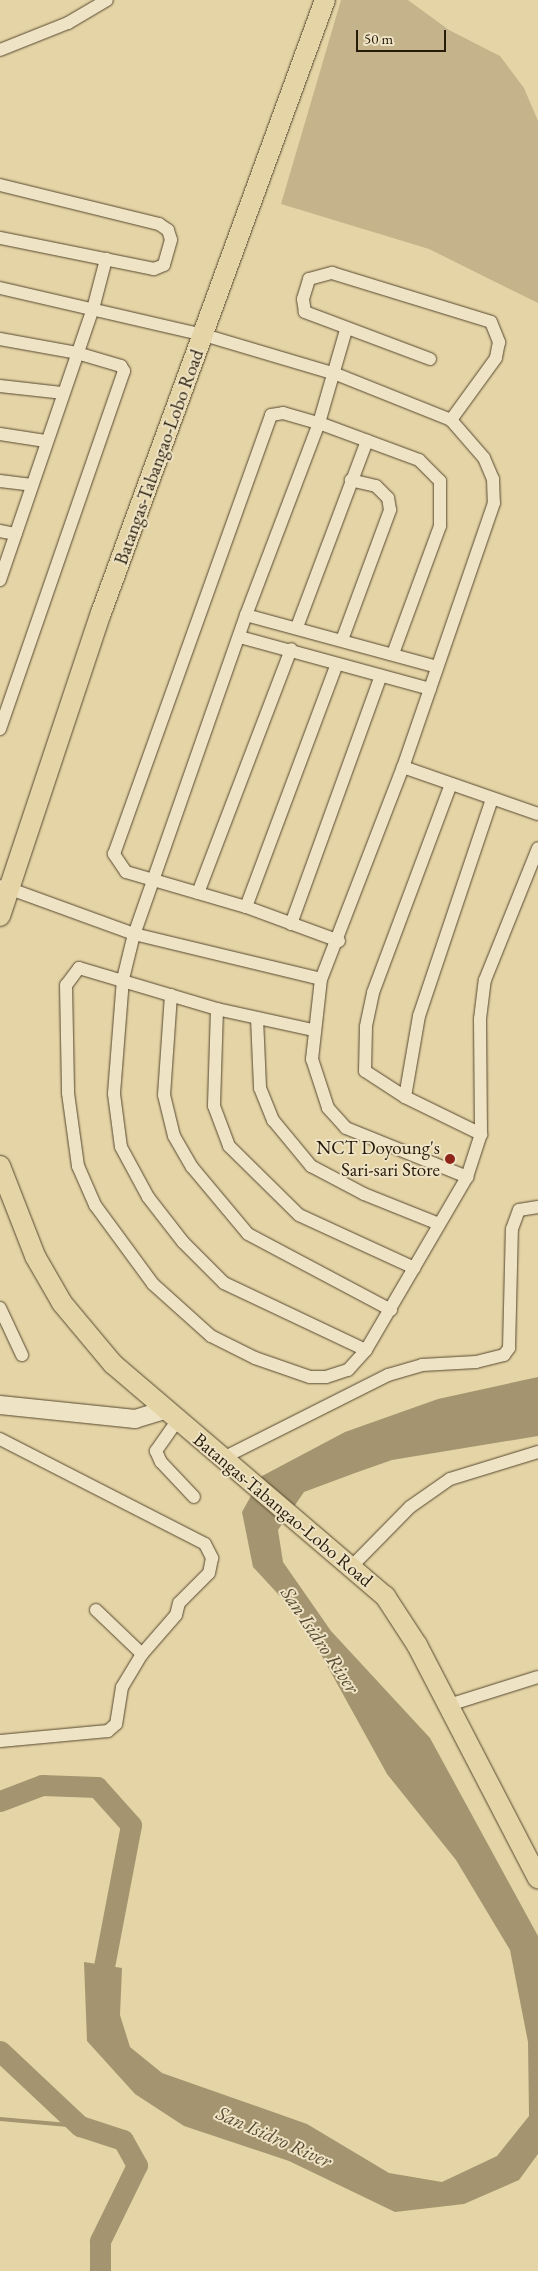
<!DOCTYPE html>
<html>
<head>
<meta charset="utf-8">
<style>
	body { margin:0 }
	#map { position:relative; width:538px; height:2271px; overflow:hidden; background:#e5d4a5; font-family:"EB Garamond",serif }
	div>[style] { position:absolute }
	.green>* { inset:0; background:#c5b48b }
	.water>* { inset:0; background:#a49570 }
	.stream>* { height:4px; margin:-2px; padding:0 2px; transform-origin:2px; border-radius:2px; background:#a49570 }
	.river>* { height:21px; margin:-10.5px; padding:0 10.5px; transform-origin:10.5px; border-radius:10.5px; background:#a49570 }
	.roads { filter:drop-shadow(0 0 1px #564831) drop-shadow(0 0 1px #564831) }
	.street>* { height:12px; margin:-6px; padding:0 6px; transform-origin:6px; border-radius:6px; background:#eee3c4 }
	.secondary>* { height:18px; margin:-9px; padding:0 9px; transform-origin:9px; border-radius:9px; background:#eee3c4 }
	.primary>* { height:20px; margin:-10px; padding:0 10px; transform-origin:10px; border-radius:10px; background:#e5d4a5 }
	.dots>* { width:14px; height:14px; translate:-50% -50%; box-sizing:border-box; border:2px solid #eee3c4; border-radius:50% }
	span { translate:-50% -50%; white-space:nowrap; text-align:center; line-height:1.15; -webkit-text-stroke:4px #eee3c4; paint-order:stroke }
	.street-label { font-size:19px; color:#261a0a }
	.poi-label { font-size:19px; color:#261a0a }
	.right { translate:-100% -50%; text-align:right }
	.water-label { font-size:20px; color:#584b33; font-style:italic }
	.scale { position:absolute; left:356px; top:30px; width:90px; height:22px; box-sizing:border-box; border:2px solid #261a0a; border-top:0; padding-left:6px; font-size:15px; line-height:18px; white-space:nowrap; color:#261a0a; -webkit-text-stroke:4px #eee3c4; paint-order:stroke }
</style>
</head>
<body>
<div id="map">
	<div class="green">
		<div style="clip-path:polygon(341px 0,408px 0,449px 30px,500px 56px,524px 88px,538px 121px,538px 303px,429px 249px,281px 204px)"></div>
	</div>
	<div class="water">
		<div style="clip-path:polygon(538px 1377px,538px 1436px,392px 1460px,355px 1473px,304px 1492px,278px 1530px,283px 1562px,331px 1631px,430px 1738px,538px 1936px,538px 2154px,519px 2180px,464px 2204px,395px 2212px,289px 2161px,184px 2126px,135px 2094px,87px 2041px,84px 1962px,122px 1968px,120px 2015px,130px 2047px,162px 2073px,307px 2124px,389px 2173px,442px 2182px,497px 2156px,529px 2116px,528px 2042px,510px 1950px,456px 1860px,387px 1774px,302px 1620px,253px 1567px,242px 1512px,262px 1476px,345px 1432px,438px 1399px)"></div>
	</div>
	<div class="stream">
		<div style="left:0;top:2119px;width:80px;rotate:5deg"></div>
	</div>
	<div class="river">
		<div style="left:0;top:1801px;width:45px;rotate:-20.9deg"></div>
		<div style="left:42px;top:1785px;width:55px;rotate:2.1deg"></div>
		<div style="left:97px;top:1787px;width:51px;rotate:48.2deg"></div>
		<div style="left:131px;top:1825px;width:171px;rotate:100.8deg"></div>
		<div style="left:0;top:2051px;width:110px;rotate:43.2deg"></div>
		<div style="left:80px;top:2126px;width:45px;rotate:18deg"></div>
		<div style="left:123px;top:2140px;width:29px;rotate:61deg"></div>
		<div style="left:137px;top:2165px;width:85px;rotate:116deg"></div>
		<div style="left:100px;top:2241px;width:30px;rotate:90deg"></div>
	</div>
	<div class="roads">
		<div class="street">
			<div style="left:0;top:50px;width:73px;rotate:-21.7deg"></div>
			<div style="left:68px;top:23px;width:45px;rotate:-30.5deg"></div>
			<div style="left:0;top:185px;width:164px;rotate:13.8deg"></div>
			<div style="left:159px;top:224px;width:11px;rotate:34deg"></div>
			<div style="left:168px;top:230px;width:10px;rotate:73deg"></div>
			<div style="left:171px;top:240px;width:26px;rotate:106deg"></div>
			<div style="left:164px;top:265px;width:11px;rotate:158deg"></div>
			<div style="left:154px;top:269px;width:157px;rotate:-168.6deg"></div>
			<div style="left:0;top:288px;width:209px;rotate:13deg"></div>
			<div style="left:204px;top:335px;width:138px;rotate:16.5deg"></div>
			<div style="left:336px;top:374px;width:124px;rotate:21.8deg"></div>
			<div style="left:451px;top:420px;width:50px;rotate:49deg"></div>
			<div style="left:484px;top:458px;width:23px;rotate:67deg"></div>
			<div style="left:493px;top:479px;width:24px;rotate:88deg"></div>
			<div style="left:494px;top:503px;width:279px;rotate:109deg"></div>
			<div style="left:403px;top:767px;width:227px;rotate:111.1deg"></div>
			<div style="left:321px;top:979px;width:81px;rotate:96.4deg"></div>
			<div style="left:312px;top:1059px;width:52px;rotate:71.9deg"></div>
			<div style="left:328px;top:1108px;width:27px;rotate:48deg"></div>
			<div style="left:346px;top:1128px;width:131px;rotate:22deg"></div>
			<div style="left:346px;top:330px;width:97px;rotate:106.2deg"></div>
			<div style="left:319px;top:423px;width:205px;rotate:110.8deg"></div>
			<div style="left:246px;top:615px;width:338px;rotate:109.3deg"></div>
			<div style="left:134px;top:934px;width:46px;rotate:103.7deg"></div>
			<div style="left:123px;top:979px;width:115px;rotate:94.5deg"></div>
			<div style="left:114px;top:1094px;width:53px;rotate:82.5deg"></div>
			<div style="left:121px;top:1147px;width:57px;rotate:61.6deg"></div>
			<div style="left:148px;top:1197px;width:57px;rotate:52.1deg"></div>
			<div style="left:183px;top:1242px;width:58px;rotate:45deg"></div>
			<div style="left:224px;top:1283px;width:157px;rotate:25.3deg"></div>
			<div style="left:0;top:339px;width:78px;rotate:10.3deg"></div>
			<div style="left:77px;top:353px;width:46px;rotate:16.5deg"></div>
			<div style="left:121px;top:366px;width:6px;rotate:59deg"></div>
			<div style="left:124px;top:371px;width:379px;rotate:109.1deg"></div>
			<div style="left:430px;top:359px;width:134px;rotate:-159.4deg"></div>
			<div style="left:305px;top:312px;width:13px;rotate:-99deg"></div>
			<div style="left:303px;top:299px;width:21px;rotate:-73deg"></div>
			<div style="left:309px;top:279px;width:24px;rotate:-15deg"></div>
			<div style="left:332px;top:273px;width:166px;rotate:17.1deg"></div>
			<div style="left:491px;top:322px;width:22px;rotate:68deg"></div>
			<div style="left:499px;top:342px;width:16px;rotate:101deg"></div>
			<div style="left:496px;top:358px;width:77px;rotate:126deg"></div>
			<div style="left:0;top:386px;width:62px;rotate:6.4deg"></div>
			<div style="left:0;top:434px;width:46px;rotate:8.8deg"></div>
			<div style="left:0;top:481px;width:32px;rotate:7deg"></div>
			<div style="left:0;top:531px;width:16px;rotate:11deg"></div>
			<div style="left:0;top:580px;width:287px;rotate:-71.1deg"></div>
			<div style="left:93px;top:309px;width:52px;rotate:-75.4deg"></div>
			<div style="left:246px;top:615px;width:198px;rotate:15.2deg"></div>
			<div style="left:297px;top:627px;width:199px;rotate:-69.4deg"></div>
			<div style="left:240px;top:637px;width:197px;rotate:15.3deg"></div>
			<div style="left:342px;top:640px;width:139px;rotate:-69.7deg"></div>
			<div style="left:390px;top:510px;width:12px;rotate:-99deg"></div>
			<div style="left:388px;top:498px;width:17px;rotate:-135deg"></div>
			<div style="left:376px;top:486px;width:26px;rotate:-167deg"></div>
			<div style="left:403px;top:767px;width:143px;rotate:19.2deg"></div>
			<div style="left:451px;top:784px;width:223px;rotate:110.5deg"></div>
			<div style="left:373px;top:993px;width:35px;rotate:102deg"></div>
			<div style="left:366px;top:1027px;width:44px;rotate:91.3deg"></div>
			<div style="left:365px;top:1071px;width:48px;rotate:33deg"></div>
			<div style="left:405px;top:1097px;width:85px;rotate:26deg"></div>
			<div style="left:2px;top:886px;width:140px;rotate:20deg"></div>
			<div style="left:134px;top:934px;width:192px;rotate:13.5deg"></div>
			<div style="left:198px;top:893px;width:261px;rotate:-69.1deg"></div>
			<div style="left:246px;top:907px;width:259px;rotate:-69.5deg"></div>
			<div style="left:291px;top:924px;width:264px;rotate:-70.1deg"></div>
			<div style="left:339px;top:941px;width:99px;rotate:-159.9deg"></div>
			<div style="left:246px;top:907px;width:125px;rotate:-163.7deg"></div>
			<div style="left:126px;top:872px;width:22px;rotate:-124deg"></div>
			<div style="left:114px;top:854px;width:466px;rotate:-70.3deg"></div>
			<div style="left:271px;top:415px;width:12px;rotate:-9deg"></div>
			<div style="left:283px;top:413px;width:37px;rotate:16deg"></div>
			<div style="left:319px;top:423px;width:107px;rotate:20.3deg"></div>
			<div style="left:419px;top:460px;width:30px;rotate:45deg"></div>
			<div style="left:440px;top:481px;width:45px;rotate:90deg"></div>
			<div style="left:440px;top:526px;width:136px;rotate:110.2deg"></div>
			<div style="left:171px;top:995px;width:100px;rotate:94deg"></div>
			<div style="left:164px;top:1095px;width:42px;rotate:76.3deg"></div>
			<div style="left:174px;top:1136px;width:36px;rotate:60deg"></div>
			<div style="left:192px;top:1167px;width:87px;rotate:50.1deg"></div>
			<div style="left:248px;top:1234px;width:162px;rotate:28deg"></div>
			<div style="left:217px;top:1009px;width:97px;rotate:91.8deg"></div>
			<div style="left:214px;top:1106px;width:43px;rotate:69.4deg"></div>
			<div style="left:229px;top:1146px;width:98px;rotate:44.6deg"></div>
			<div style="left:299px;top:1215px;width:127px;rotate:24.7deg"></div>
			<div style="left:257px;top:1018px;width:70px;rotate:87.5deg"></div>
			<div style="left:260px;top:1088px;width:35px;rotate:68deg"></div>
			<div style="left:273px;top:1120px;width:60px;rotate:50.4deg"></div>
			<div style="left:311px;top:1166px;width:60px;rotate:27.8deg"></div>
			<div style="left:364px;top:1194px;width:81px;rotate:21.8deg"></div>
			<div style="left:313px;top:1030px;width:98px;rotate:-167.7deg"></div>
			<div style="left:217px;top:1009px;width:144px;rotate:-163.5deg"></div>
			<div style="left:79px;top:968px;width:21px;rotate:127deg"></div>
			<div style="left:66px;top:985px;width:108px;rotate:88.9deg"></div>
			<div style="left:68px;top:1093px;width:74px;rotate:82.2deg"></div>
			<div style="left:78px;top:1166px;width:43px;rotate:66.4deg"></div>
			<div style="left:95px;top:1205px;width:98px;rotate:53.7deg"></div>
			<div style="left:153px;top:1284px;width:78px;rotate:41.9deg"></div>
			<div style="left:211px;top:1336px;width:49px;rotate:26.6deg"></div>
			<div style="left:255px;top:1358px;width:58px;rotate:19.1deg"></div>
			<div style="left:310px;top:1377px;width:16px"></div>
			<div style="left:326px;top:1377px;width:23px;rotate:-18deg"></div>
			<div style="left:348px;top:1370px;width:27px;rotate:-48deg"></div>
			<div style="left:366px;top:1350px;width:200px;rotate:-59.7deg"></div>
			<div style="left:467px;top:1177px;width:45px;rotate:-72deg"></div>
			<div style="left:481px;top:1134px;width:115px;rotate:-90.5deg"></div>
			<div style="left:480px;top:1019px;width:39px;rotate:-83deg"></div>
			<div style="left:485px;top:980px;width:142px;rotate:-68.1deg"></div>
			<div style="left:405px;top:1097px;width:82px;rotate:-80.2deg"></div>
			<div style="left:419px;top:1016px;width:229px;rotate:-71.4deg"></div>
			<div style="left:0;top:1308px;width:52px;rotate:64.9deg"></div>
			<div style="left:177px;top:1421px;width:37px;rotate:125deg"></div>
			<div style="left:156px;top:1451px;width:12px;rotate:66deg"></div>
			<div style="left:161px;top:1462px;width:48px;rotate:46.7deg"></div>
			<div style="left:0;top:1439px;width:230px;rotate:27.1deg"></div>
			<div style="left:205px;top:1544px;width:16px;rotate:63deg"></div>
			<div style="left:212px;top:1558px;width:15px;rotate:101deg"></div>
			<div style="left:209px;top:1573px;width:42px;rotate:135deg"></div>
			<div style="left:179px;top:1603px;width:12px;rotate:104deg"></div>
			<div style="left:176px;top:1615px;width:52px;rotate:131.1deg"></div>
			<div style="left:142px;top:1654px;width:39px;rotate:121deg"></div>
			<div style="left:122px;top:1687px;width:37px;rotate:99deg"></div>
			<div style="left:116px;top:1724px;width:11px;rotate:139deg"></div>
			<div style="left:108px;top:1731px;width:108px;rotate:174.7deg"></div>
			<div style="left:223px;top:1458px;width:185px;rotate:-26.7deg"></div>
			<div style="left:388px;top:1375px;width:35px;rotate:-16deg"></div>
			<div style="left:422px;top:1365px;width:54px;rotate:-3.2deg"></div>
			<div style="left:476px;top:1362px;width:29px;rotate:-14deg"></div>
			<div style="left:504px;top:1355px;width:9px;rotate:-54deg"></div>
			<div style="left:509px;top:1348px;width:119px;rotate:-88.6deg"></div>
			<div style="left:512px;top:1229px;width:20px;rotate:-70deg"></div>
			<div style="left:519px;top:1210px;width:19px;rotate:-9deg"></div>
			<div style="left:353px;top:1565px;width:81px;rotate:-45.5deg"></div>
			<div style="left:410px;top:1507px;width:49px;rotate:-35deg"></div>
			<div style="left:450px;top:1479px;width:92px;rotate:-17.1deg"></div>
			<div style="left:96px;top:1610px;width:64px;rotate:43.7deg"></div>
			<div style="left:449px;top:1705px;width:93px;rotate:-17.5deg"></div>
		</div>
		<div class="secondary">
			<div style="left:0;top:1405px;width:136px;rotate:5.9deg"></div>
			<div style="left:135px;top:1419px;width:31px;rotate:-17deg"></div>
		</div>
		<div class="primary">
			<div style="left:0;top:916px;width:319px;rotate:-71.6deg"></div>
			<div style="left:101px;top:613px;width:653px;rotate:-69.93deg"></div>
			<div style="left:0;top:1166px;width:97px;rotate:68.7deg"></div>
			<div style="left:35px;top:1256px;width:54px;rotate:60.1deg"></div>
			<div style="left:62px;top:1303px;width:80px;rotate:50.1deg"></div>
			<div style="left:113px;top:1364px;width:358px;rotate:40.5deg"></div>
			<div style="left:385px;top:1596px;width:59px;rotate:56.9deg"></div>
			<div style="left:417px;top:1645px;width:263px;rotate:62.6deg"></div>
		</div>
	</div>
	<div class="dots">
		<div style="left:450px;top:1159px;background:#8f2418"></div>
	</div>
	<div class="street-label">
		<span style="left:159px;top:457px;rotate:-70deg">Batangas-Tabangao-Lobo Road</span>
		<span style="left:283px;top:1510px;rotate:40deg">Batangas-Tabangao-Lobo Road</span>
	</div>
	<div class="poi-label">
		<span class="right" style="left:440px;top:1159px">NCT Doyoung's<br>Sari-sari Store</span>
	</div>
	<div class="water-label">
		<span style="left:320px;top:1640px;rotate:56deg">San Isidro River</span>
		<span style="left:274px;top:2137px;rotate:24deg">San Isidro River</span>
	</div>
	<div class="scale">50 m</div>
</div>
</body>
</html>
